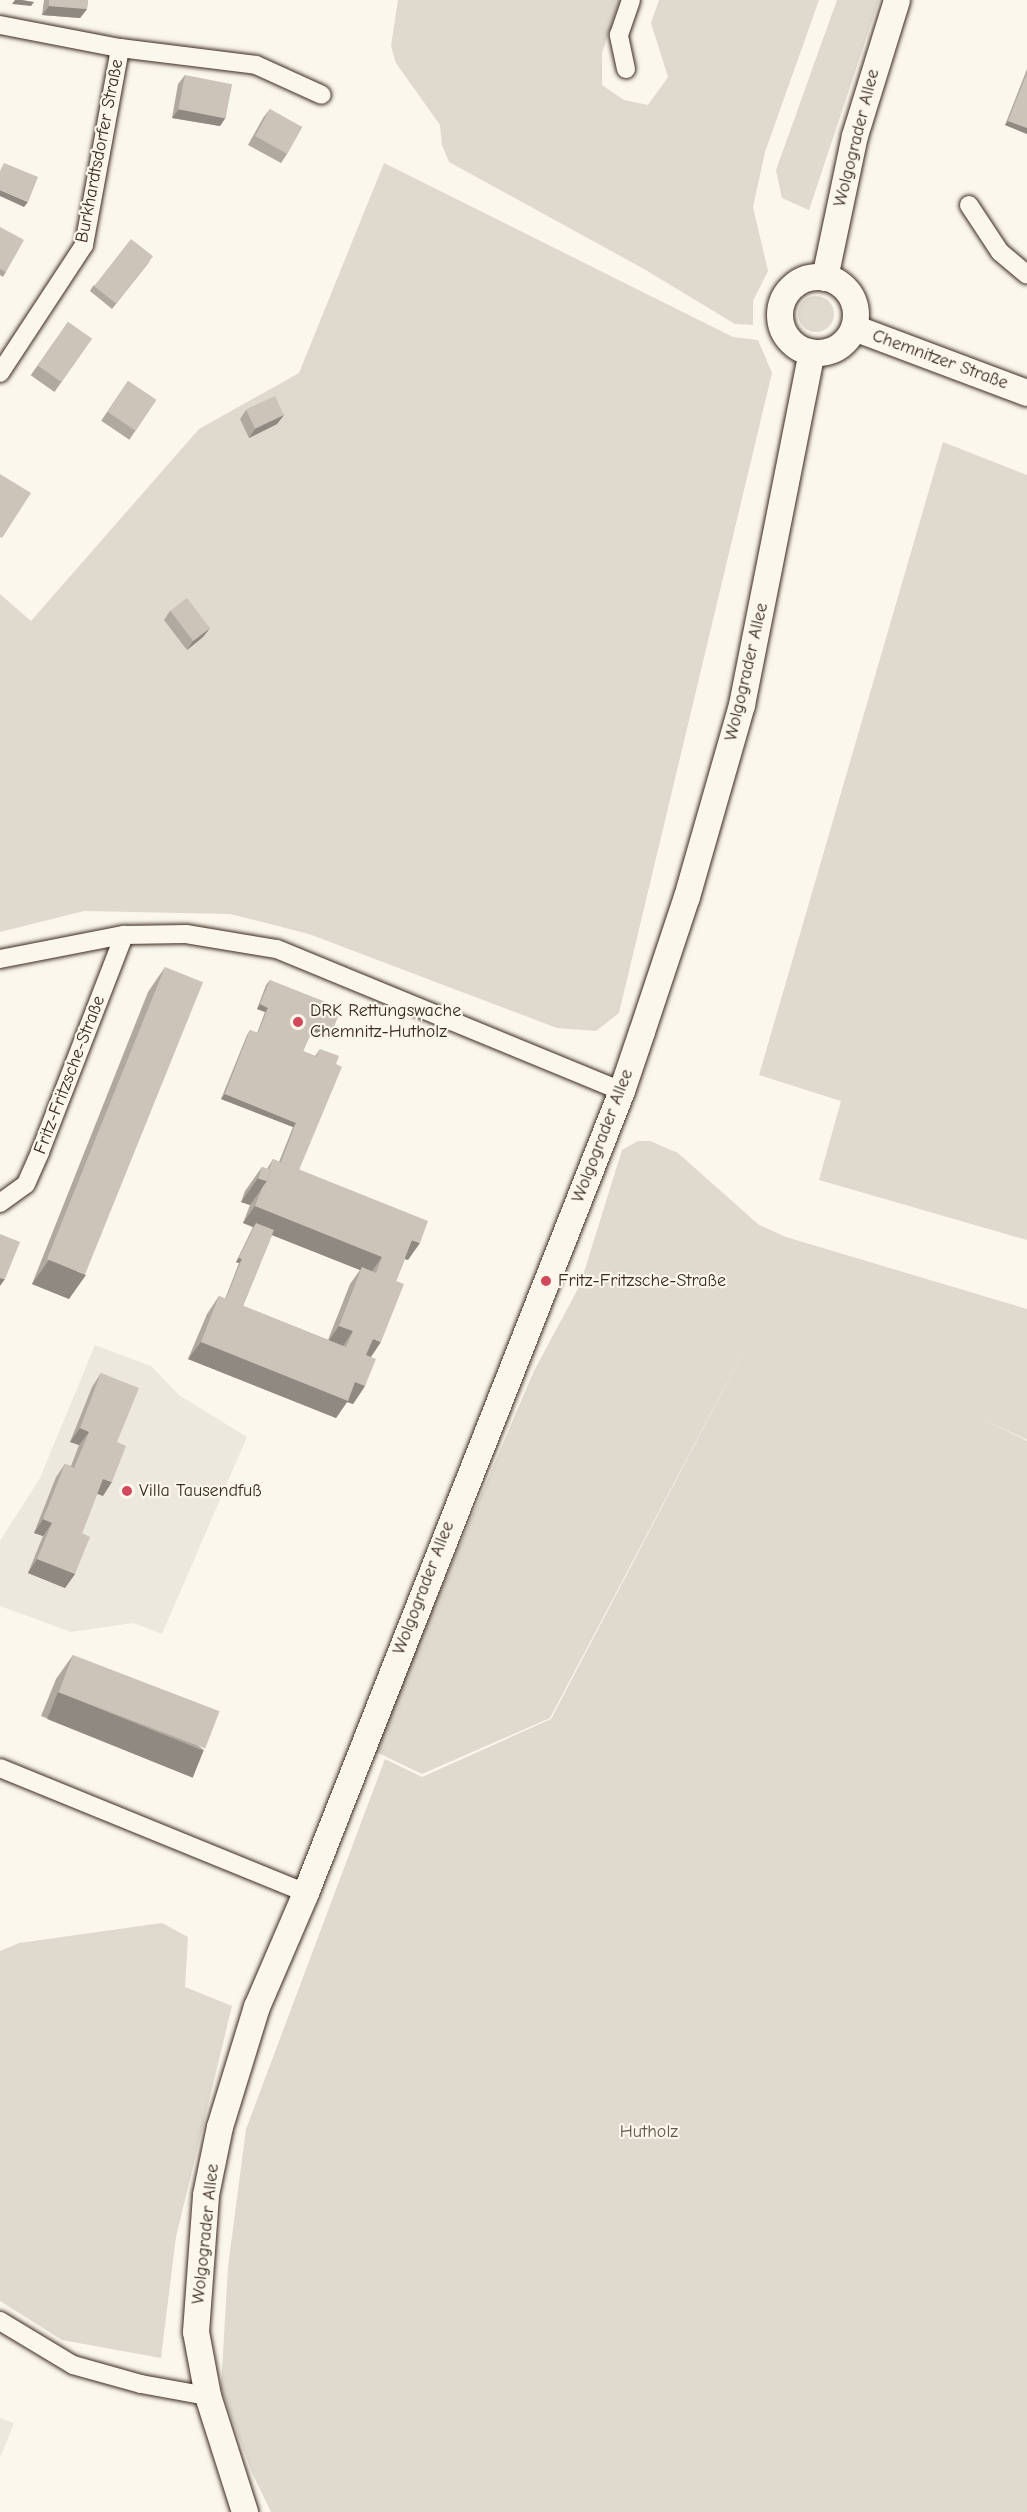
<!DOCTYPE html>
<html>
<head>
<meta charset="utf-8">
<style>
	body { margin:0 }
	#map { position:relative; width:1027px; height:2512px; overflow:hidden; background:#fbf7ec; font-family:"Comic Neue",sans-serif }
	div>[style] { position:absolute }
	.built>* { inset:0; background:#ede8dd }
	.green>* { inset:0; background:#dfd9ce }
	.round { border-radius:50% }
	.roads { filter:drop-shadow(0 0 2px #3b2a1e) drop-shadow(0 0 2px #3b2a1e) }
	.street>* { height:18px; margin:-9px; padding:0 9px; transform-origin:9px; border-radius:9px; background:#fbf7ec }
	.secondary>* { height:26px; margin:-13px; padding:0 13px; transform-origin:13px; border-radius:13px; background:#fbf7ec }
	.secondary>.ring { margin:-13px; padding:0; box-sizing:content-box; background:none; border:26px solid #fbf7ec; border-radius:50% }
	.wall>* { inset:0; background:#afa99f; transform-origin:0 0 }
	.shaded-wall>* { inset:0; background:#8f8982; transform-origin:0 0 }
	.building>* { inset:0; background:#ccc4b9; transform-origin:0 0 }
	.dots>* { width:16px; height:16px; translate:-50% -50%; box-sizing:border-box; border:3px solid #fbf7ec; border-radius:50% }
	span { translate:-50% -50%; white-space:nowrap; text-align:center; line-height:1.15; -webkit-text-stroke:4.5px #fbf7ec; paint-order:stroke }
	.street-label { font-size:18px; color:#3b2a1e }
	.poi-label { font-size:18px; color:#3b2a1e }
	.left { translate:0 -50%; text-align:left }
	.park-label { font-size:18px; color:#64564a }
</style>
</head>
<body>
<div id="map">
	<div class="built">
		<div style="clip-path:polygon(95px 1345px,151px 1366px,179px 1395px,247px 1437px,162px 1634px,133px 1623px,71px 1632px,0 1606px,0 1541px,40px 1478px)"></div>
		<div style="clip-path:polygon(0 2418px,14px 2423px,0 2458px)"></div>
	</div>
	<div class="green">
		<div style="clip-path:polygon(398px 0,620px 0,602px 53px,602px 85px,624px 100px,648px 105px,668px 77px,651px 23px,659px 0,819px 0,765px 152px,753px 207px,768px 271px,753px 301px,753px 325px,735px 324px,644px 269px,449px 162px,442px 145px,440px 125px,396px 63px,391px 46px)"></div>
		<div style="clip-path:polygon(837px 0,879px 0,809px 210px,782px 198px,776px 170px)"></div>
		<div style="clip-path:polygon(384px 163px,733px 337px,758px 340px,772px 373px,619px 1013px,596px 1031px,557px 1028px,309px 934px,230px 914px,84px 911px,0 932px,0 594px,31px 621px,199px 429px,299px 373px)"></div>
		<div class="round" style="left:798px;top:296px;width:36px;height:36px"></div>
		<div style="clip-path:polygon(943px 442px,1027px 475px,1027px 1240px,819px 1180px,841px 1101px,759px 1075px)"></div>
		<div style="clip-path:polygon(638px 1141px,650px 1141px,678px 1153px,759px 1225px,786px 1237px,1027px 1309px,1027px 1440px,980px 1418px,1027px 1441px,1027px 2512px,271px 2512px,252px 2473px,221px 2388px,228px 2267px,246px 2129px,385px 1759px,422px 1777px,551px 1719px,762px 1316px,550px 1718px,422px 1774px,372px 1750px,534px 1371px,580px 1285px,622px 1150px)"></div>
		<div style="clip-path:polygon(162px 1923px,188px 1937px,185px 1987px,232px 2006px,176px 2237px,161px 2358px,62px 2340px,0 2301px,0 1951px,19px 1943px)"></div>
	</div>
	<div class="roads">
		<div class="street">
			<div style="left:0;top:25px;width:122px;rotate:10.9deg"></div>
			<div style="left:120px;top:48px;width:137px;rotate:7.1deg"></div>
			<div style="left:256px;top:65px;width:72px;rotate:24.4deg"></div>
			<div style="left:626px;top:69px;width:35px;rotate:-102deg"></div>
			<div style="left:619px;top:35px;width:37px;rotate:-71deg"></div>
			<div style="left:969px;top:205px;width:56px;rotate:56.6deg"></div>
			<div style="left:1000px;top:252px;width:35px;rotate:40deg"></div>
			<div style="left:0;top:373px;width:153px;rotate:-56.7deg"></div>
			<div style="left:84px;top:245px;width:200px;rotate:-79.6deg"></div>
			<div style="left:0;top:959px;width:126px;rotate:-11deg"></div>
			<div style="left:124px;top:935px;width:62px;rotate:-0.9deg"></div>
			<div style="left:186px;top:934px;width:92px;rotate:9.4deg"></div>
			<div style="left:277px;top:949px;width:373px;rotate:22.4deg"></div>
			<div style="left:0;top:1203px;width:32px;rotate:-36deg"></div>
			<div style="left:26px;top:1184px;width:35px;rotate:-66deg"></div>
			<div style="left:40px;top:1152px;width:233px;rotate:-68.8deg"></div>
			<div style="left:0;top:1768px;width:331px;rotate:22.2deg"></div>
			<div style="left:0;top:2321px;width:85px;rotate:31.1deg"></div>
			<div style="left:73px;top:2365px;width:71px;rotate:15.6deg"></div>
			<div style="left:141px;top:2384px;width:68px;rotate:10.2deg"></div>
		</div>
		<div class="secondary">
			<div class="ring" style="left:780px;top:277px;width:50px;height:50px"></div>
			<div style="left:825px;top:278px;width:145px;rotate:-78.1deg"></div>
			<div style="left:855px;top:136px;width:142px;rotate:-72.8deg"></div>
			<div style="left:854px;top:328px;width:185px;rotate:20.6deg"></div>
			<div style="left:245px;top:2512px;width:122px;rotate:-107.7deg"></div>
			<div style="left:208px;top:2396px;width:65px;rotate:-100.6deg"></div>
			<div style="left:196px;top:2332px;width:137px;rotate:-85.8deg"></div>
			<div style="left:206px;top:2195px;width:69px;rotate:-78.4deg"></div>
			<div style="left:220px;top:2127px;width:126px;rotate:-72.9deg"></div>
			<div style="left:257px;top:2007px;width:124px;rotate:-66.7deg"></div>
			<div style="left:306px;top:1893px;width:862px;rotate:-68.49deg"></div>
			<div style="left:622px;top:1091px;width:62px;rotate:-71.3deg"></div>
			<div style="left:642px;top:1032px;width:142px;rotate:-71.6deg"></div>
			<div style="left:687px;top:897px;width:200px;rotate:-74deg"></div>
			<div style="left:742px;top:705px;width:359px;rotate:-78.8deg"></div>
		</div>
	</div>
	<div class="wall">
		<div style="clip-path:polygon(44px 0,88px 0,87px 9px,80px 18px,42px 15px)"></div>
		<div style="clip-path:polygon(1027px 69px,1027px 134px,1005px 125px)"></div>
		<div style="clip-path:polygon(185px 75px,226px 117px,220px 126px,172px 118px,178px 84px)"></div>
		<div style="clip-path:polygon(270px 109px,287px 154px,281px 163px,248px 145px,263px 118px)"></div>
		<div style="clip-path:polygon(0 227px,6px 272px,3px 277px,0 275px)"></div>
		<div style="clip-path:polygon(150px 261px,112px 309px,90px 291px,93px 286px)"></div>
		<div style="left:68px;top:322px;width:29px;height:65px;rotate:35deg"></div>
		<div style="left:128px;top:381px;width:34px;height:48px;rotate:34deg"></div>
		<div style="clip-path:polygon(246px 410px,284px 415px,277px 424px,249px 438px,240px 419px)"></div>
		<div style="clip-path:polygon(170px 611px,210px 628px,203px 637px,187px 650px,164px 620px)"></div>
		<div style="clip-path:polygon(165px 967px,69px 1299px,32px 1284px,148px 992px)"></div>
		<div style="clip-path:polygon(evenodd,270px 980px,328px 1037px,312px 1031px,303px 1051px,315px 1056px,320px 1049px,299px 1170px,408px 1260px,405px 1259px,396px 1281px,371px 1357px,365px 1386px,353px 1404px,347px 1402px,336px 1418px,188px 1359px,207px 1314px,219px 1296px,225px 1299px,239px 1263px,236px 1262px,253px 1227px,243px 1223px,250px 1205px,241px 1202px,245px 1191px,262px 1167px,267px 1169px,273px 1159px,279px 1162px,293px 1127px,221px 1099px,247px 1035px,250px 1030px,257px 1033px,265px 1012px,257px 1009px,266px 985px,270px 980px,272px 1235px,360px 1270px,350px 1284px,328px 1340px,243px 1306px,272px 1235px)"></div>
		<div style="clip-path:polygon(101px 1373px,117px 1442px,103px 1496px,97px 1494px,82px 1533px,75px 1574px,65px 1588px,28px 1573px,43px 1536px,34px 1533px,56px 1477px,65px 1464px,71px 1466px,79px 1445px,70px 1442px,92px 1387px)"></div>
		<div style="clip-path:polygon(73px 1655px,204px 1750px,187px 1774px,41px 1716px,56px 1679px)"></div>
	</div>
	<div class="shaded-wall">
		<div style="clip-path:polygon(15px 0,22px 0,34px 2px,31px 6px,12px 4px)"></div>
		<div style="clip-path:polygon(49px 6px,87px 9px,80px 18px,42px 15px)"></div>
		<div style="clip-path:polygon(179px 109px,226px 117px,220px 126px,172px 118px)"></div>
		<div style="clip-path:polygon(1008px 121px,1027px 128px,1027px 134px,1005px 125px)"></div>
		<div style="clip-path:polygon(0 190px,28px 202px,24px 207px,0 196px)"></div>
		<div style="clip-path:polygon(284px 415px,277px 424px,249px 438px,255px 429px)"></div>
		<div style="clip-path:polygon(210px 628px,203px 637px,187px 650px,193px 641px)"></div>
		<div style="clip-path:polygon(260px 1004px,268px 1008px,265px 1012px,257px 1009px)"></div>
		<div style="clip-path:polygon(314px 1026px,332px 1033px,328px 1037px,310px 1030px)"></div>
		<div style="clip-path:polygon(225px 1094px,296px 1123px,293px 1127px,221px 1099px)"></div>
		<div style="clip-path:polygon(258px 1178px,267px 1181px,250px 1205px,241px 1202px)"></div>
		<div style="clip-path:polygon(255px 1206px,382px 1257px,370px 1274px,362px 1267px,360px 1270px,254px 1228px,256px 1223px,253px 1227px,243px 1223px)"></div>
		<div style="clip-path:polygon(412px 1240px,420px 1243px,408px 1260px,400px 1257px)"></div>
		<div style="clip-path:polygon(239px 1258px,242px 1259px,239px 1263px,236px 1262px)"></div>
		<div style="clip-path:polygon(49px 1260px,86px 1275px,69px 1299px,32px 1284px)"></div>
		<div style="clip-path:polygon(0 1278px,5px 1279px,0 1286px)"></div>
		<div style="clip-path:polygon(339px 1326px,353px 1331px,341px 1349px,327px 1343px)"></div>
		<div style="clip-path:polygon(373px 1339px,381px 1342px,369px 1360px,360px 1356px)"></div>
		<div style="clip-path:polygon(201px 1342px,355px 1382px,365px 1386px,353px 1404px,347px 1402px,336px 1418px,188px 1359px)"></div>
		<div style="clip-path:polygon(80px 1428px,89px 1432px,79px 1445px,70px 1442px)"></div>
		<div style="clip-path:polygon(103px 1479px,112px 1482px,103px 1496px,94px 1492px)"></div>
		<div style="clip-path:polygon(43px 1519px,52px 1523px,43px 1536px,34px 1533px)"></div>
		<div style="clip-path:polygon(37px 1559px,75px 1574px,65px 1588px,28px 1573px)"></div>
		<div style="left:58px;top:1692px;width:157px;height:29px;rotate:22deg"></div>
	</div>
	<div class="building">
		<div style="clip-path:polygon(49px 0,88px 0,87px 9px,49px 6px)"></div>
		<div style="clip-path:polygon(1027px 73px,1027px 128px,1008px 121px)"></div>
		<div style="left:185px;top:75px;width:48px;height:35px;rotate:11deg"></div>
		<div style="left:270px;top:109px;width:37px;height:31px;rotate:29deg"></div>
		<div style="clip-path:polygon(4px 163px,38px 177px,28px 202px,0 190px,0 171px)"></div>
		<div style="clip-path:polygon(0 227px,24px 240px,6px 272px,0 269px)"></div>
		<div style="left:131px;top:239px;width:28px;height:60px;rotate:38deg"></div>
		<div style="left:68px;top:322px;width:29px;height:53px;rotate:35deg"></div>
		<div style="left:128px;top:381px;width:34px;height:37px;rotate:34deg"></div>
		<div style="left:275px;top:396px;width:21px;height:32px;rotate:65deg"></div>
		<div style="clip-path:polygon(0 474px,31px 493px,2px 538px,0 537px)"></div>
		<div style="left:187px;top:598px;width:38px;height:21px;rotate:53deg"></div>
		<div style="left:165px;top:967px;width:41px;height:315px;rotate:22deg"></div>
		<div style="clip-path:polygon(270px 980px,341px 1008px,332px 1033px,314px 1026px,303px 1051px,316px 1057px,320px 1049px,339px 1056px,336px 1064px,342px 1067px,299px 1170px,281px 1162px,296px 1123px,225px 1094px,250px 1030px,258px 1033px,268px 1008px,260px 1004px)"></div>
		<div style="clip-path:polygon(273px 1159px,428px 1221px,420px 1243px,412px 1240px,396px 1281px,404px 1284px,381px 1342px,373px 1339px,366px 1355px,376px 1359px,365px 1386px,355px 1382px,348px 1401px,201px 1342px,219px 1296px,346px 1347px,353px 1331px,339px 1326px,362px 1267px,376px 1273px,382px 1257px,255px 1206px,262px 1188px,267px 1181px,271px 1170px,269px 1170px)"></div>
		<div style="left:262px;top:1167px;width:9px;height:12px;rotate:18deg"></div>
		<div style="clip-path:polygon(256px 1223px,274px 1230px,243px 1306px,226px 1299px,242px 1259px,239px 1258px)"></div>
		<div style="clip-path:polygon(0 1234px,20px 1242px,5px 1279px,0 1278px)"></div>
		<div style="clip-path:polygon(101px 1373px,139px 1388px,117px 1442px,126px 1446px,112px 1482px,103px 1479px,82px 1533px,90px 1537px,75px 1574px,37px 1559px,52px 1523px,43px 1519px,65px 1464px,74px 1468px,89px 1432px,80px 1428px)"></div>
		<div style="left:73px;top:1655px;width:157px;height:40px;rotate:21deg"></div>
	</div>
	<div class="dots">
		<div style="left:298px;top:1022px;background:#d1495b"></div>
		<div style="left:546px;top:1281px;background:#d1495b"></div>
		<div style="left:127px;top:1491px;background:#d1495b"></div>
	</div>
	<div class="street-label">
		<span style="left:857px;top:138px;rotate:-76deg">Wolgograder Allee</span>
		<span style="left:100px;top:151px;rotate:-79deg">Burkhardtsdorfer Straße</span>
		<span style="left:940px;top:360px;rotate:20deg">Chemnitzer Straße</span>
		<span style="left:747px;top:672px;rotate:-77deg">Wolgograder Allee</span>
		<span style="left:70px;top:1075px;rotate:-69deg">Fritz-Fritzsche-Straße</span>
		<span style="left:603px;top:1136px;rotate:-69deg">Wolgograder Allee</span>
		<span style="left:424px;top:1588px;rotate:-69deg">Wolgograder Allee</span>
		<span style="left:206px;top:2234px;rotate:-84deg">Wolgograder Allee</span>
	</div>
	<div class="poi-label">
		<span class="left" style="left:310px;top:1022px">DRK Rettungswache<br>Chemnitz-Hutholz</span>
		<span class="left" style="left:558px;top:1281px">Fritz-Fritzsche-Straße</span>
		<span class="left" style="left:139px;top:1491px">Villa Tausendfuß</span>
	</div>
	<div class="park-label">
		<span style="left:649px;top:2132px">Hutholz</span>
	</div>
</div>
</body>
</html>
